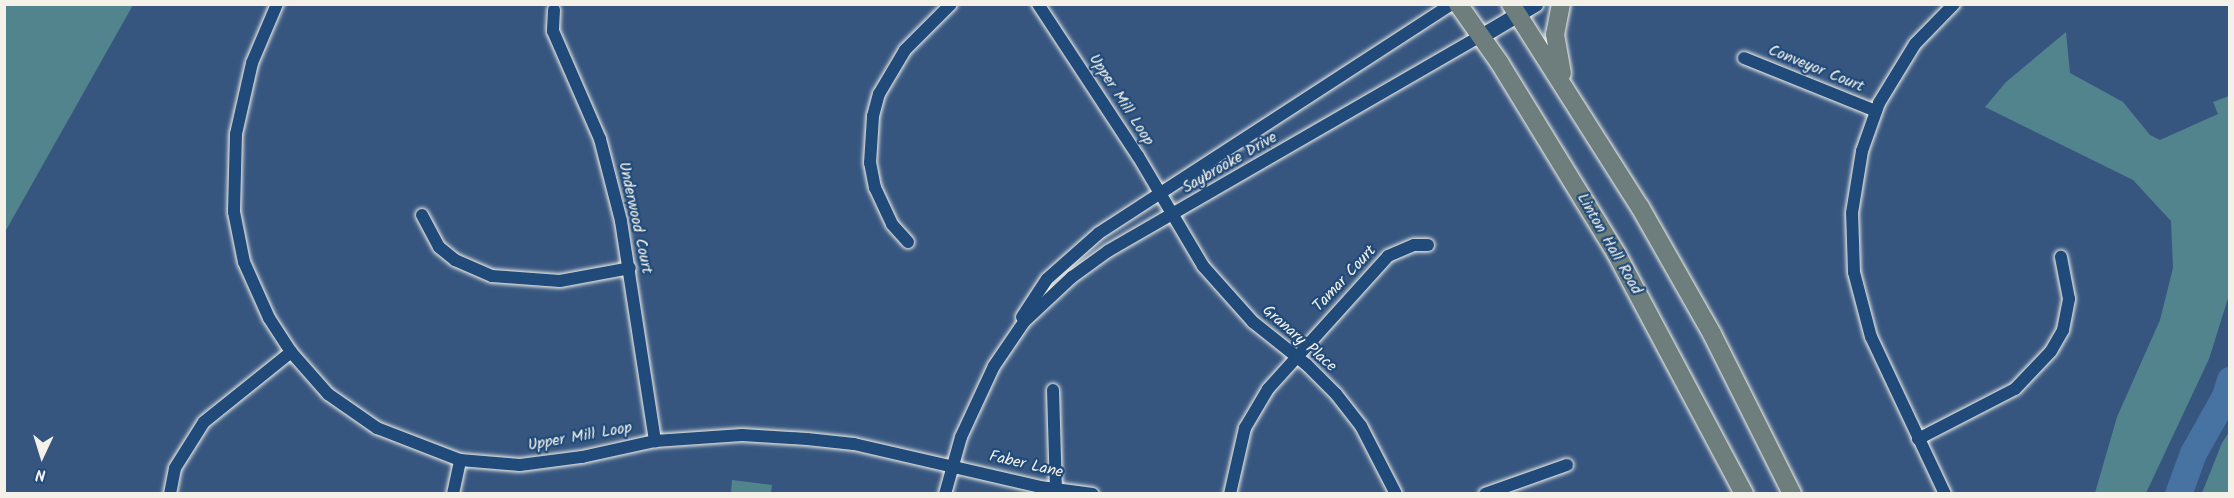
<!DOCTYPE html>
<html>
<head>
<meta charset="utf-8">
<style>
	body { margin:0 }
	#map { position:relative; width:2234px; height:498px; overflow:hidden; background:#365680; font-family:Kalam,sans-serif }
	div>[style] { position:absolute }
	.green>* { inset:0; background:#52848e }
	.stream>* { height:4.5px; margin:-2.25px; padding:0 2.25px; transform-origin:2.25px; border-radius:2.25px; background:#4773a2 }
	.river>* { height:27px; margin:-13.5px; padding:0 13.5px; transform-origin:13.5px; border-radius:13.5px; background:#4773a2 }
	.roads { filter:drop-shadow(0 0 2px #f4f1e8) drop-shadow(0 0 2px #f4f1e8) }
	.minor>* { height:12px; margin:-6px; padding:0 6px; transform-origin:6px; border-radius:6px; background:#1f4a7a }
	.tertiary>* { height:15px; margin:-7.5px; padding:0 7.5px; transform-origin:7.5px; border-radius:7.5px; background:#1f4a7a }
	.primary>* { height:18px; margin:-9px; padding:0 9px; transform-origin:9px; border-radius:9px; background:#6d7e7c }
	span { translate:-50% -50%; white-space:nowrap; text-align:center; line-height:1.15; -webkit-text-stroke:4.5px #1f4a7a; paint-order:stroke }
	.street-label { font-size:16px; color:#f4f1e8 }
	.frame { position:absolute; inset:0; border:6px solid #f4f1e8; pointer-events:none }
	.north { position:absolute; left:12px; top:426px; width:60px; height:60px; -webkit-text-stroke:4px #1f4a7a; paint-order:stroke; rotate:184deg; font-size:16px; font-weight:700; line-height:24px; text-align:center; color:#f4f1e8 }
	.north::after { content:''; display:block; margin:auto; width:21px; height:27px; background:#f4f1e8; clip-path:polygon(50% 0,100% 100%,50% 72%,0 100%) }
</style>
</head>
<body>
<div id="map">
	<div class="green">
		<div style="clip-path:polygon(5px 4px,133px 5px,5px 232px,4px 5px)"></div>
		<div style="clip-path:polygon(2066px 32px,2070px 73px,2123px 102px,2150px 135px,2160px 140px,2218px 114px,2213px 102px,2229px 96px,2229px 295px,2209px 359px,2146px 493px,2095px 493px,2117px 417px,2160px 320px,2173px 268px,2171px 221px,2133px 180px,1985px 107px,2006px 82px)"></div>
		<div style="clip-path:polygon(2229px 432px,2229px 493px,2202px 493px,2222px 443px)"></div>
		<div style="clip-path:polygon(732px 480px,772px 485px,771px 493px,731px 493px)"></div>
	</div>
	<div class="stream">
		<div style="left:2225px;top:396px;width:5px;rotate:11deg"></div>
	</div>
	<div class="river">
		<div style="left:2178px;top:494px;width:44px;rotate:-69.9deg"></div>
		<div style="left:2193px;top:453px;width:65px;rotate:-60.7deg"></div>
		<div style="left:2225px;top:396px;width:17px;rotate:-73deg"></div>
	</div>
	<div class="roads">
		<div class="minor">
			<div style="left:277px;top:4px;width:64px;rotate:113deg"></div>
			<div style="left:252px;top:63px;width:73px;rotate:102.7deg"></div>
			<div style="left:236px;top:134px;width:78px;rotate:91.5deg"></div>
			<div style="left:234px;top:212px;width:51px;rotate:78.7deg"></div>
			<div style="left:244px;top:262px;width:61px;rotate:65.9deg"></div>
			<div style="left:269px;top:318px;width:40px;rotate:57.1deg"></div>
			<div style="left:291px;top:352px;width:56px;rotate:48.6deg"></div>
			<div style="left:328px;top:394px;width:60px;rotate:34.8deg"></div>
			<div style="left:377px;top:428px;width:89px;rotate:21.1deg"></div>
			<div style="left:460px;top:460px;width:60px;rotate:4.8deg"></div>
			<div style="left:520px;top:465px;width:63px;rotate:-7.4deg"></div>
			<div style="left:582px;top:457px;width:75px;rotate:-12.4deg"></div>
			<div style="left:655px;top:441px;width:87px;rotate:-3.9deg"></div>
			<div style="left:742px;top:435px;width:65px;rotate:3.5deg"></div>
			<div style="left:807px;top:439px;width:47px;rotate:6.1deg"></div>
			<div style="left:854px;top:444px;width:191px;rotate:13deg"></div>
			<div style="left:1040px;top:487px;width:53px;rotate:7.5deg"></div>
			<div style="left:1038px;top:4px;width:182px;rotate:56.7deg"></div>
			<div style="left:1138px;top:156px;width:128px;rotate:59.4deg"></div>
			<div style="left:1203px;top:266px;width:75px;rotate:48.2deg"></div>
			<div style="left:1253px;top:322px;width:69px;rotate:38.5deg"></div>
			<div style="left:1307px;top:365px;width:41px;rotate:45deg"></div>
			<div style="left:1336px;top:394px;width:41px;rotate:52deg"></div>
			<div style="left:1361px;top:426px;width:76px;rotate:62.8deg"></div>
			<div style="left:554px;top:10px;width:21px;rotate:93deg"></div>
			<div style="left:553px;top:31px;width:118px;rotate:66.5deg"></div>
			<div style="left:600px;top:139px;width:85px;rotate:75.6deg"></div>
			<div style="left:621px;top:221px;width:223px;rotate:81.2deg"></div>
			<div style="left:1744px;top:58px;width:142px;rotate:21.9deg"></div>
			<div style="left:422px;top:215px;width:36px;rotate:62deg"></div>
			<div style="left:439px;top:247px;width:21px;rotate:39deg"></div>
			<div style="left:455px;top:260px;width:40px;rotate:23.4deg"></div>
			<div style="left:492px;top:276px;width:68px;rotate:4.2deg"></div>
			<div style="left:560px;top:281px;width:71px;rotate:-10.5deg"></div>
			<div style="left:908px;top:242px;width:24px;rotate:-132deg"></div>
			<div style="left:892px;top:224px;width:40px;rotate:-115deg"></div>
			<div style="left:875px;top:188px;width:25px;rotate:-101deg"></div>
			<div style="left:870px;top:163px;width:47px;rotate:-86.3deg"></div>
			<div style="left:873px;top:116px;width:23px;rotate:-75deg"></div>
			<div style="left:879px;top:94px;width:51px;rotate:-59.4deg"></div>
			<div style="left:905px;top:50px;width:65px;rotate:-45deg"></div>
			<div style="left:1022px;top:317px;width:45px;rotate:-56.7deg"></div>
			<div style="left:1047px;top:279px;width:69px;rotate:-41.5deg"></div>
			<div style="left:1099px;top:233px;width:421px;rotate:-33deg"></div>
			<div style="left:1053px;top:390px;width:100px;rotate:88.3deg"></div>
			<div style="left:1918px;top:439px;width:109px;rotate:-27.3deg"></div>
			<div style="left:2015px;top:389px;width:52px;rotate:-46.5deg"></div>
			<div style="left:2051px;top:351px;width:24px;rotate:-60deg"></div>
			<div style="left:2063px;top:330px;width:32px;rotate:-79deg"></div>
			<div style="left:2069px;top:299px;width:43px;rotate:-100.8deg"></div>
			<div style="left:170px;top:494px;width:26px;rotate:-79deg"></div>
			<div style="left:175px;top:468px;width:54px;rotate:-57.8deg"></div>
			<div style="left:204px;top:422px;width:112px;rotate:-38.8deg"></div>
			<div style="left:453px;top:494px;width:35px;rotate:-78deg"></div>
			<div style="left:945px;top:494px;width:59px;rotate:-74.3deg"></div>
			<div style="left:961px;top:437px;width:78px;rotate:-65.1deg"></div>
			<div style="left:994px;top:366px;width:53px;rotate:-55.7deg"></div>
			<div style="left:1024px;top:322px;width:66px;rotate:-43.2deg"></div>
			<div style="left:1072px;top:277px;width:44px;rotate:-35.8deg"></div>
			<div style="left:1108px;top:251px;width:431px;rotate:-30deg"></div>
			<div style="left:1230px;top:494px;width:68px;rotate:-77.2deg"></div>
			<div style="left:1245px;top:428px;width:45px;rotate:-59.5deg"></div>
			<div style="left:1268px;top:389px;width:179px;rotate:-47.9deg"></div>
			<div style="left:1388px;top:256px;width:28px;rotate:-23deg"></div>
			<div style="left:1414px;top:245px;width:14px"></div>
			<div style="left:1485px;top:494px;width:87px;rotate:-19.5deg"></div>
			<div style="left:1945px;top:494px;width:174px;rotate:-115.2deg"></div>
			<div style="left:1871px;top:337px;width:67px;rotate:-104.7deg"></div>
			<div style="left:1854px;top:272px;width:59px;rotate:-91.9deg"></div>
			<div style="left:1852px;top:213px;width:63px;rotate:-80.8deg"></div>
			<div style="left:1862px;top:151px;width:51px;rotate:-70.5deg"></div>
			<div style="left:1879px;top:103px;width:69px;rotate:-58.6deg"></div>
			<div style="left:1915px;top:44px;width:56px;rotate:-45.7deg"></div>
		</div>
		<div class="tertiary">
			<div style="left:1481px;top:36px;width:63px;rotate:-30.7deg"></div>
		</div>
		<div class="primary">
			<div style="left:1458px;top:4px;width:71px;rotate:54.7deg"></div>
			<div style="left:1499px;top:62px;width:224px;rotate:58.5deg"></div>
			<div style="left:1616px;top:253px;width:273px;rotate:62deg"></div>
			<div style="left:1511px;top:4px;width:241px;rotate:57.6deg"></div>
			<div style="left:1640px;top:207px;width:146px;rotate:60.4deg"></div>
			<div style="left:1712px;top:334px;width:179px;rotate:63.4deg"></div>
			<div style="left:1561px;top:4px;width:31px;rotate:101deg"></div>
			<div style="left:1555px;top:34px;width:40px;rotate:80deg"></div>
		</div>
	</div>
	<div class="street-label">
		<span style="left:1816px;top:69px;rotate:22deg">Conveyor Court</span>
		<span style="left:1121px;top:100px;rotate:57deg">Upper Mill Loop</span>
		<span style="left:1230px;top:163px;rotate:-30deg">Saybrooke Drive</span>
		<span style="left:635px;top:218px;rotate:78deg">Underwood Court</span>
		<span style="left:1609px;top:244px;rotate:60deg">Linton Hall Road</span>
		<span style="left:1345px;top:279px;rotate:-47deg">Tamar Court</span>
		<span style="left:1299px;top:339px;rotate:41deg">Granary Place</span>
		<span style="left:580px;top:437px;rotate:-10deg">Upper Mill Loop</span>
		<span style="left:1026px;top:465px;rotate:13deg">Faber Lane</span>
	</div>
	<div class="frame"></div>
	<div class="north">N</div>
</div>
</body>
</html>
